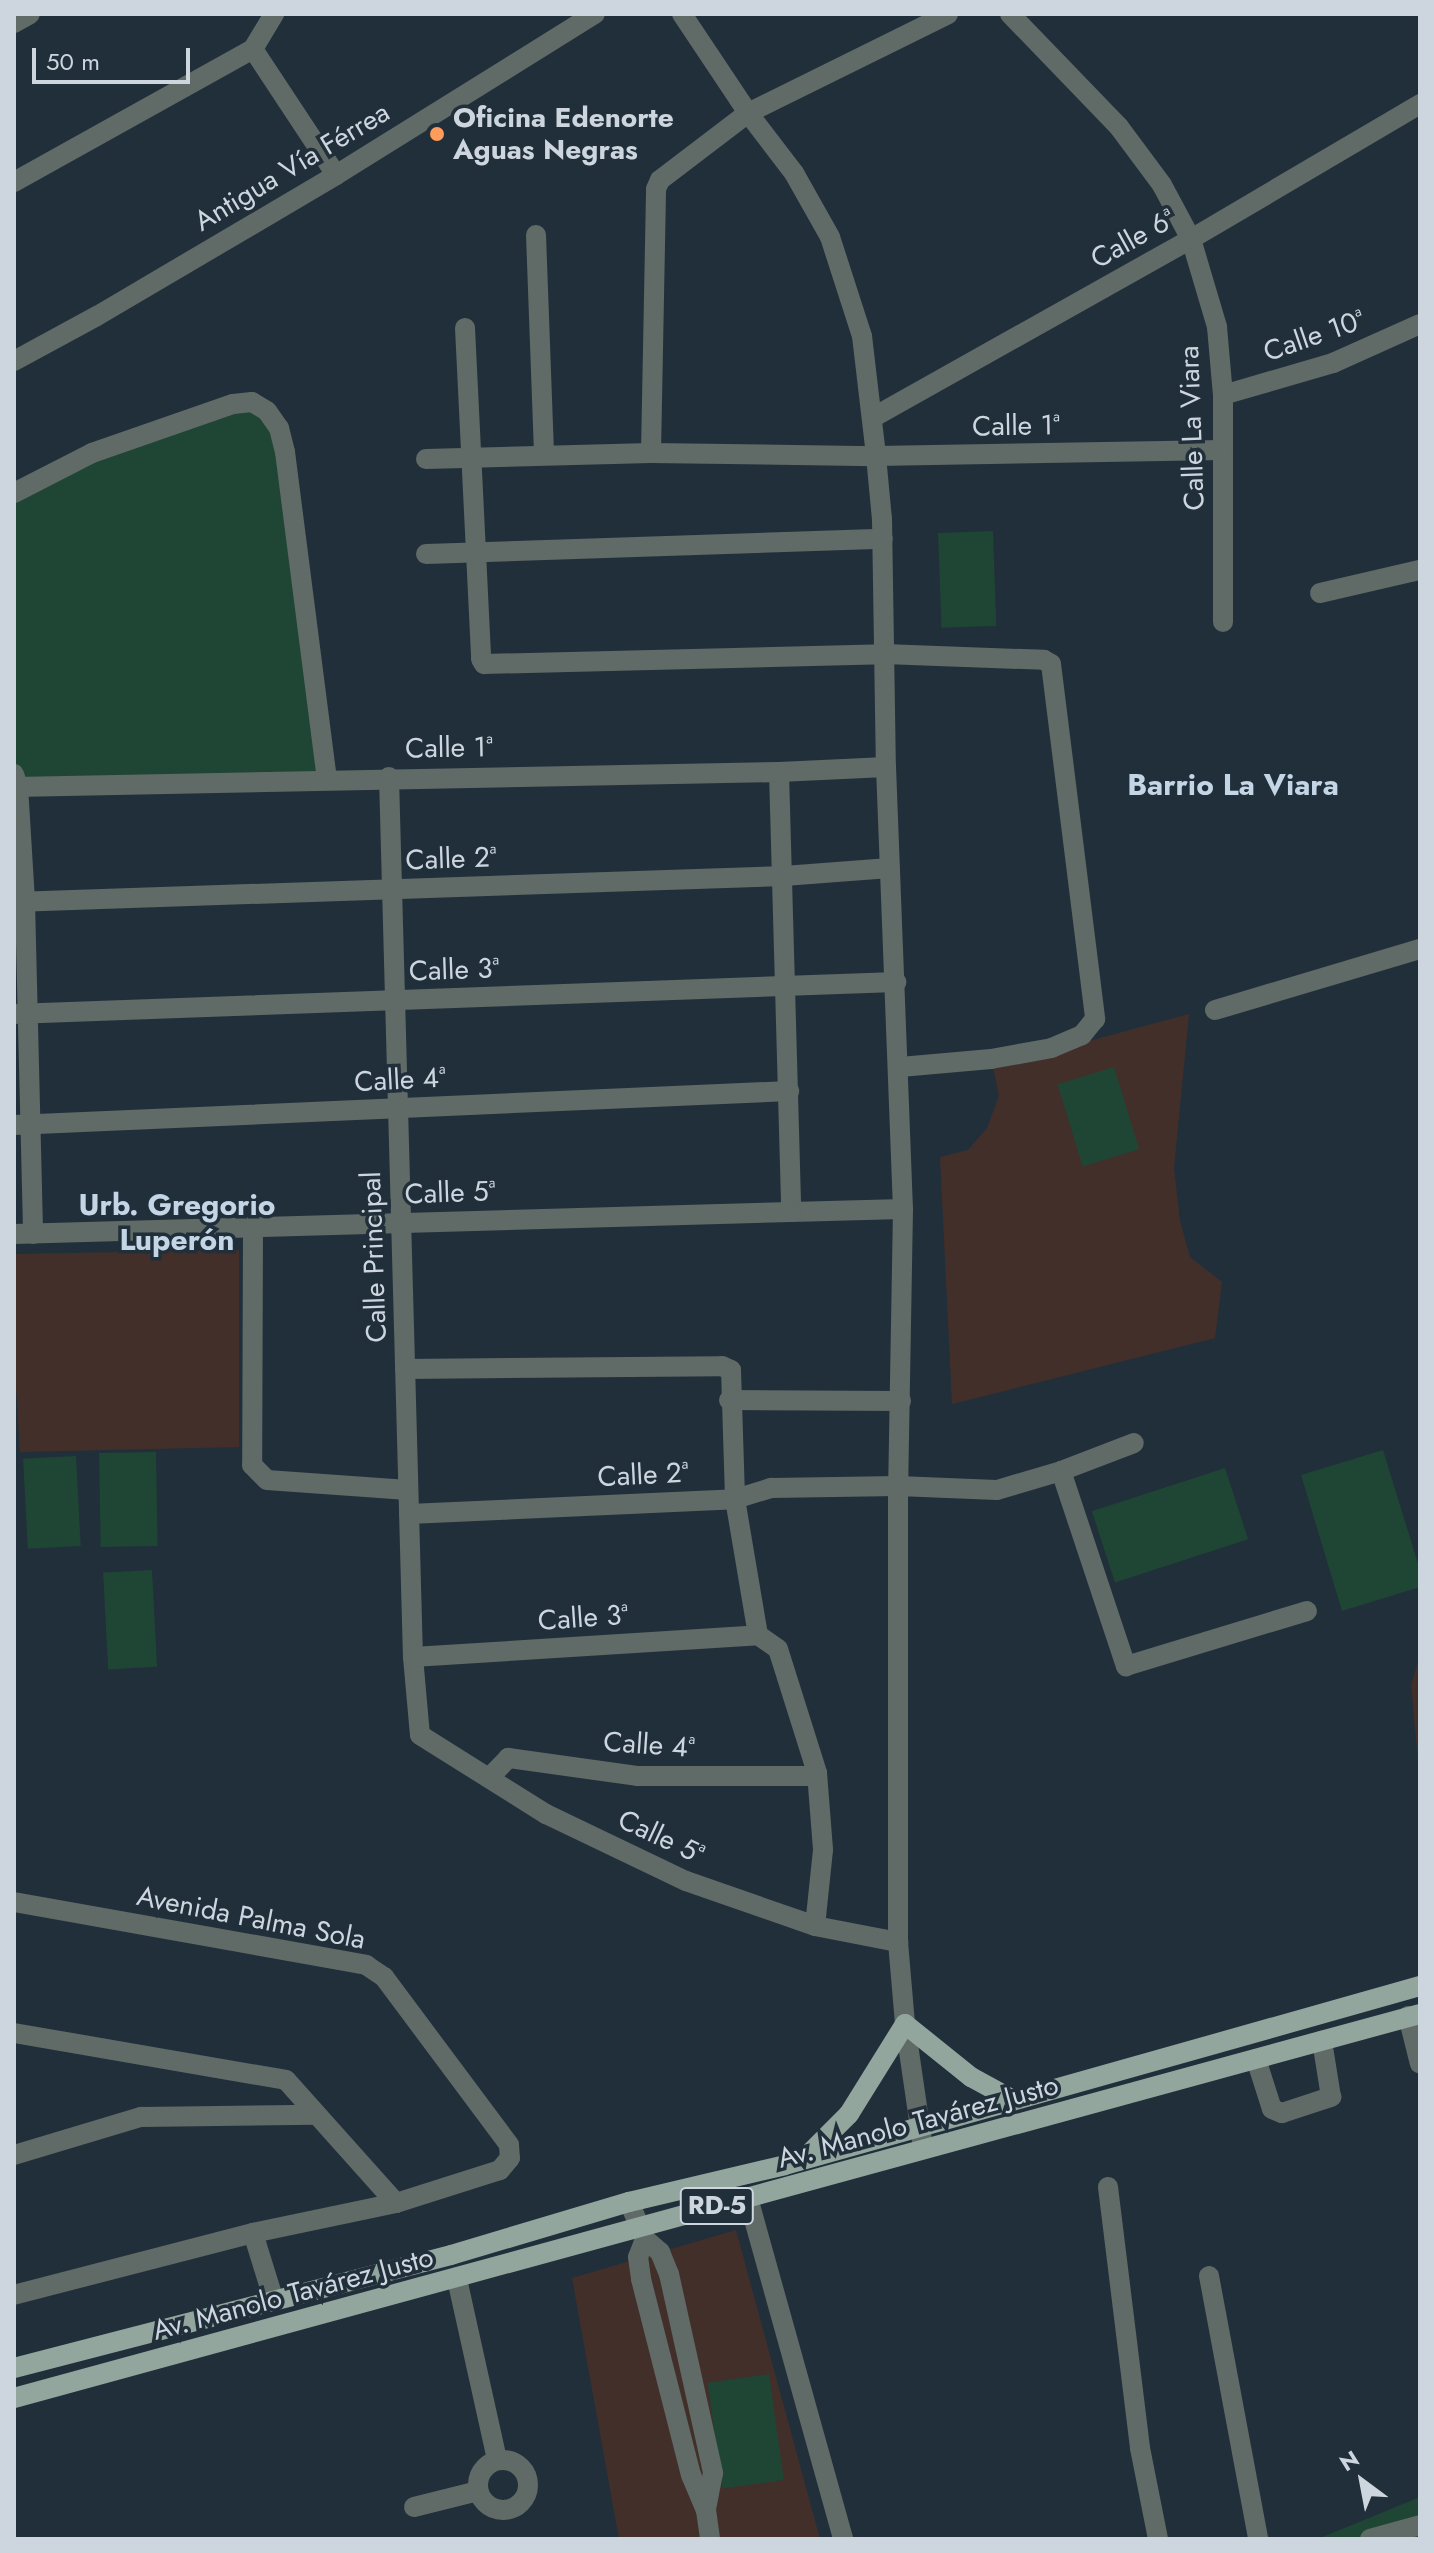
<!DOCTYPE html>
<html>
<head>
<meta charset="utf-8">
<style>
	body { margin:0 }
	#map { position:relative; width:1434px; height:2553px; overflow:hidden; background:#212f3b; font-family:Jost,sans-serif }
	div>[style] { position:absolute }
	.education>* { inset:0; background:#432f2a }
	.green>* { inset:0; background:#1f4534; transform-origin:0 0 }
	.minor>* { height:20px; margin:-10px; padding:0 10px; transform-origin:10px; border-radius:10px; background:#606a66 }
	.minor>.ring { margin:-10px; padding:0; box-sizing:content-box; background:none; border:20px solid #606a66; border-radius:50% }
	.major>* { height:20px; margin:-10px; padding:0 10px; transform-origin:10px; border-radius:10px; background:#93a69e }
	.dots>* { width:22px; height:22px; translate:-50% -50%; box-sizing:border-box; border:4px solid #212f3b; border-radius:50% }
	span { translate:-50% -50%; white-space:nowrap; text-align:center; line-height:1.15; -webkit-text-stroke:7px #212f3b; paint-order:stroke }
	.shield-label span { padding:2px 6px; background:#212f3b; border:2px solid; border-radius:6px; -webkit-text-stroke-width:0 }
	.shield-label { font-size:26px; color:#cdd6de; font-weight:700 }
	.poi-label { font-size:28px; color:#cdd6de; font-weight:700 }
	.left { translate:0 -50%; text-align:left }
	.street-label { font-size:28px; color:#cdd6de }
	.neighbourhood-label { font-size:30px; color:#c4d6e6; font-weight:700 }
	.frame { position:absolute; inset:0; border:16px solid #cdd6de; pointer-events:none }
	.north { position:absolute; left:1322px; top:2441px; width:80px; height:80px; -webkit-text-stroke:6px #212f3b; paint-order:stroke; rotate:328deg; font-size:22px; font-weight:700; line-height:32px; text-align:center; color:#cdd6de }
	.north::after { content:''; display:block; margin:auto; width:28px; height:36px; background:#cdd6de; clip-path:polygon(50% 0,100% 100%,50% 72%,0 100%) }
	.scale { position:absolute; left:32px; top:48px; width:158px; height:36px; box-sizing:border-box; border:4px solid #cdd6de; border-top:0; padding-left:10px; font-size:24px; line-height:28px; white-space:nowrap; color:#cdd6de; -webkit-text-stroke:6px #212f3b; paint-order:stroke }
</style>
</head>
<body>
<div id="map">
	<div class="education">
		<div style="clip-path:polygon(1189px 1014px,1174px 1168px,1180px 1221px,1190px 1257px,1222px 1282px,1215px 1338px,952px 1404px,940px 1157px,968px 1150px,987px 1128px,999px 1096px,993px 1067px)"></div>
		<div style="clip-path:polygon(239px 1250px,239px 1447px,20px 1452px,14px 1353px,14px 1254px)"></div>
		<div style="clip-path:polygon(1420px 1656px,1420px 1781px,1411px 1685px)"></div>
		<div style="clip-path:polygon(736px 2230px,820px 2539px,619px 2539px,572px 2278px)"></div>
	</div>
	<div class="green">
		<div style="clip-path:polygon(233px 404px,274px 418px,327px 779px,18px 786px,14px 774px,14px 493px)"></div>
		<div style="left:993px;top:531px;width:95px;height:55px;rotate:88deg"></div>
		<div style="left:1114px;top:1067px;width:86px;height:59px;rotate:73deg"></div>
		<div style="clip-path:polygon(1383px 1450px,1420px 1570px,1420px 1587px,1342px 1611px,1301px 1475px)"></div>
		<div style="left:156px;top:1452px;width:94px;height:57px;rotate:89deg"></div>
		<div style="left:76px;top:1456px;width:90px;height:53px;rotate:87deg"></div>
		<div style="left:1225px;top:1468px;width:75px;height:140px;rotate:72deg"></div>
		<div style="left:152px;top:1570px;width:97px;height:49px;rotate:87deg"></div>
		<div style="left:769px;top:2374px;width:107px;height:62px;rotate:82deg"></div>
		<div style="clip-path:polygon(1420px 2497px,1420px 2539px,1321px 2539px,1325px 2536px)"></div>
	</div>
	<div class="minor">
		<div style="left:682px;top:14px;width:119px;rotate:56.3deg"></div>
		<div style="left:748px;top:113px;width:76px;rotate:52.5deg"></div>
		<div style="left:794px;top:173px;width:73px;rotate:60.6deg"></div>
		<div style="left:830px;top:237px;width:104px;rotate:72.1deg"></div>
		<div style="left:862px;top:336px;width:121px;rotate:83.3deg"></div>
		<div style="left:876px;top:456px;width:63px;rotate:84.6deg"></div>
		<div style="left:882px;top:519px;width:248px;rotate:89.1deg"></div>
		<div style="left:886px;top:767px;width:442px;rotate:87.8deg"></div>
		<div style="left:903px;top:1209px;width:277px;rotate:91deg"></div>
		<div style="left:898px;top:1486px;width:456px;rotate:90deg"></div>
		<div style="left:898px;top:1942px;width:82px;rotate:85.1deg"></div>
		<div style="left:905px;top:2024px;width:124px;rotate:81.7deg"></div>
		<div style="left:1010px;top:14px;width:157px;rotate:46deg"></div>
		<div style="left:1119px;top:127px;width:72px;rotate:53.4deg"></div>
		<div style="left:1162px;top:185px;width:61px;rotate:61.8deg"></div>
		<div style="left:1191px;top:239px;width:92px;rotate:73.5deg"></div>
		<div style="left:1217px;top:327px;width:68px;rotate:85deg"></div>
		<div style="left:1223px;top:395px;width:227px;rotate:90deg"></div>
		<div style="left:14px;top:23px;width:18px;rotate:-29deg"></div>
		<div style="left:253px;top:49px;width:151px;rotate:56.6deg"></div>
		<div style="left:14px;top:182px;width:274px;rotate:-29.1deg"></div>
		<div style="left:253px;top:49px;width:41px;rotate:-59deg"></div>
		<div style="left:536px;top:235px;width:220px;rotate:87.9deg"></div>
		<div style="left:465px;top:328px;width:331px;rotate:87.2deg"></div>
		<div style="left:481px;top:659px;width:6px;rotate:59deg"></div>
		<div style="left:484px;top:664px;width:400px;rotate:-1.4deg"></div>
		<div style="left:884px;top:654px;width:160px;rotate:2.1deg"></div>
		<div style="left:1044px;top:660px;width:8px;rotate:30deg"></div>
		<div style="left:1051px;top:664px;width:358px;rotate:82.9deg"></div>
		<div style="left:1095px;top:1019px;width:21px;rotate:129deg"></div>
		<div style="left:1082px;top:1035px;width:33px;rotate:157deg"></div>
		<div style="left:1052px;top:1048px;width:62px;rotate:169.8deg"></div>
		<div style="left:991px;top:1059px;width:91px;rotate:175deg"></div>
		<div style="left:14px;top:361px;width:94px;rotate:-28.5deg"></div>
		<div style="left:97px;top:316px;width:277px;rotate:-30.5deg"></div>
		<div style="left:336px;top:175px;width:305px;rotate:-31.9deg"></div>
		<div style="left:1223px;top:395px;width:115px;rotate:-16.2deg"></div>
		<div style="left:1333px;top:363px;width:95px;rotate:-24.1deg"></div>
		<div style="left:872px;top:418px;width:366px;rotate:-29.3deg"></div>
		<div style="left:1191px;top:239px;width:266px;rotate:-30.5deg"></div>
		<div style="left:651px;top:453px;width:264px;rotate:-88.9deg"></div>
		<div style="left:656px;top:189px;width:10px;rotate:-66deg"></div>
		<div style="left:660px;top:180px;width:111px;rotate:-37.3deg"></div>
		<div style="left:748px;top:113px;width:223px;rotate:-26.3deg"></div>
		<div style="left:426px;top:459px;width:225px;rotate:-1.5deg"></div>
		<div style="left:651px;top:453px;width:225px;rotate:0.8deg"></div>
		<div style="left:876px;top:456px;width:346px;rotate:-1deg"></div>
		<div style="left:14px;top:493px;width:88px;rotate:-27.1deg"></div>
		<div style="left:92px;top:453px;width:149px;rotate:-19.2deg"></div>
		<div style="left:233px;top:404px;width:19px;rotate:-6deg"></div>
		<div style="left:252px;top:402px;width:17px;rotate:31deg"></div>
		<div style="left:267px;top:411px;width:21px;rotate:55deg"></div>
		<div style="left:279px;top:428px;width:25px;rotate:76deg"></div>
		<div style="left:285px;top:452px;width:330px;rotate:82.7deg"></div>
		<div style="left:426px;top:554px;width:457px;rotate:-1.9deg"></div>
		<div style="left:1320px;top:593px;width:103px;rotate:-13deg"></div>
		<div style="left:779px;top:772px;width:440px;rotate:88.4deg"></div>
		<div style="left:791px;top:1212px;width:112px;rotate:-1.5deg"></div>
		<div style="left:14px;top:774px;width:13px;rotate:72deg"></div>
		<div style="left:18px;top:786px;width:116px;rotate:86.5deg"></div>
		<div style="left:25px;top:902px;width:332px;rotate:88.6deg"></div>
		<div style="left:389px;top:777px;width:880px;rotate:88.44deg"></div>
		<div style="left:413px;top:1657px;width:78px;rotate:84.9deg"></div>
		<div style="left:420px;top:1735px;width:149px;rotate:32.1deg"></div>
		<div style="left:546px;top:1814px;width:155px;rotate:25.6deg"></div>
		<div style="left:686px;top:1881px;width:137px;rotate:19.2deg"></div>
		<div style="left:815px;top:1926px;width:85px;rotate:10.9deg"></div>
		<div style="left:14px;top:787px;width:765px;rotate:-1.12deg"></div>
		<div style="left:779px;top:772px;width:107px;rotate:-2.7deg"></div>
		<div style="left:14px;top:902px;width:770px;rotate:-1.93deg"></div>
		<div style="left:784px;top:876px;width:106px;rotate:-4.3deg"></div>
		<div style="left:1215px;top:1010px;width:214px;rotate:-16.6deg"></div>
		<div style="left:14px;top:1014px;width:883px;rotate:-2.08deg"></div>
		<div style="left:14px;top:1125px;width:776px;rotate:-2.51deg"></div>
		<div style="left:253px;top:1229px;width:236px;rotate:90.2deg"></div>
		<div style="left:252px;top:1465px;width:21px;rotate:45deg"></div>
		<div style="left:267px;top:1480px;width:141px;rotate:4.1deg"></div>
		<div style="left:14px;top:1234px;width:777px;rotate:-1.62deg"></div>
		<div style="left:405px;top:1369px;width:317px;rotate:-0.5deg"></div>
		<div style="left:722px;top:1366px;width:10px;rotate:24deg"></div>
		<div style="left:731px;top:1370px;width:129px;rotate:88.2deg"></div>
		<div style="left:735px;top:1499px;width:138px;rotate:80.4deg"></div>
		<div style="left:758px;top:1635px;width:24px;rotate:35deg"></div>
		<div style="left:778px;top:1649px;width:130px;rotate:72.5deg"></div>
		<div style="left:817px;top:1773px;width:77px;rotate:85.5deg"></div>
		<div style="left:823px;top:1850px;width:76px;rotate:96deg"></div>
		<div style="left:729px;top:1400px;width:172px;rotate:0.3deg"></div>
		<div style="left:1061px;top:1471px;width:206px;rotate:71.6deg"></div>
		<div style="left:1126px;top:1666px;width:189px;rotate:-16.9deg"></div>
		<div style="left:409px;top:1514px;width:326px;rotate:-2.6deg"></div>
		<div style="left:735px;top:1499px;width:38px;rotate:-17deg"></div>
		<div style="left:771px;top:1488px;width:127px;rotate:-0.9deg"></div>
		<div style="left:898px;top:1486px;width:99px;rotate:2.3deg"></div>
		<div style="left:997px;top:1490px;width:67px;rotate:-16.5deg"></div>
		<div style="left:1061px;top:1471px;width:78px;rotate:-21deg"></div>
		<div style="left:413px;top:1657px;width:346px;rotate:-3.6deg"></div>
		<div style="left:489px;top:1778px;width:28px;rotate:-46deg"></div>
		<div style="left:508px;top:1758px;width:130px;rotate:7.9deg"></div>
		<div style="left:637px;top:1776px;width:178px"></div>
		<div style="left:14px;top:1902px;width:358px;rotate:10.1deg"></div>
		<div style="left:366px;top:1965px;width:22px;rotate:34deg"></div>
		<div style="left:384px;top:1977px;width:209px;rotate:53.3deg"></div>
		<div style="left:509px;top:2145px;width:13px;rotate:86deg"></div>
		<div style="left:510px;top:2158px;width:16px;rotate:130deg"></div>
		<div style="left:500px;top:2170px;width:109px;rotate:162.4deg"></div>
		<div style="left:396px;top:2203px;width:146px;rotate:168.2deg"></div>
		<div style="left:253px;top:2233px;width:247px;rotate:165.5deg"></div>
		<div style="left:1408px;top:2016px;width:49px;rotate:76deg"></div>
		<div style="left:14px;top:2033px;width:276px;rotate:9.8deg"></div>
		<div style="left:286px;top:2080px;width:165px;rotate:48.2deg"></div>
		<div style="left:1256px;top:2059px;width:52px;rotate:72.3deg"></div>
		<div style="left:1272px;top:2109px;width:11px;rotate:22deg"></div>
		<div style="left:1282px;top:2113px;width:52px;rotate:-18.1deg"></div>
		<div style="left:1331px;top:2097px;width:57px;rotate:-99.1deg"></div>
		<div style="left:14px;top:2155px;width:133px;rotate:-16.7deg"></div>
		<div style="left:141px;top:2117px;width:175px;rotate:-0.7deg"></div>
		<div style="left:1108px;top:2187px;width:263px;rotate:83deg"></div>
		<div style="left:1140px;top:2448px;width:93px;rotate:78.8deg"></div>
		<div style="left:748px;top:2198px;width:354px;rotate:74.4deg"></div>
		<div style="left:629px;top:2202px;width:40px;rotate:66.6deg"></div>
		<div style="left:645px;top:2239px;width:20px;rotate:41deg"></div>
		<div style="left:660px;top:2252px;width:24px;rotate:68deg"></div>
		<div style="left:669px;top:2274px;width:204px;rotate:77.5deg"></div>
		<div style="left:713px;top:2473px;width:38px;rotate:101deg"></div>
		<div style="left:253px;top:2233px;width:71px;rotate:72.8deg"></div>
		<div style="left:645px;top:2239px;width:19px;rotate:111deg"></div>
		<div style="left:638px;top:2257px;width:22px;rotate:82deg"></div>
		<div style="left:641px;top:2279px;width:202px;rotate:75.7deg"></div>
		<div style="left:691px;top:2475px;width:38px;rotate:67deg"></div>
		<div style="left:706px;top:2510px;width:29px;rotate:82deg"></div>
		<div style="left:1209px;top:2276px;width:268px;rotate:79.4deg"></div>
		<div style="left:457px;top:2279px;width:185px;rotate:77.5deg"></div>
		<div class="ring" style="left:478px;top:2460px;width:30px;height:30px"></div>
		<div style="left:414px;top:2507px;width:66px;rotate:-14deg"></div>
		<div style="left:1370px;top:2539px;width:52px;rotate:-15.6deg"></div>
	</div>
	<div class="major">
		<div style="left:810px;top:2153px;width:55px;rotate:-45deg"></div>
		<div style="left:849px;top:2114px;width:106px;rotate:-58.1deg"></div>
		<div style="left:905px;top:2024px;width:85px;rotate:38.8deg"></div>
		<div style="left:971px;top:2077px;width:48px;rotate:28.7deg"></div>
		<div style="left:14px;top:2368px;width:451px;rotate:-14.5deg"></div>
		<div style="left:451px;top:2255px;width:186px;rotate:-16.6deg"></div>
		<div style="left:629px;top:2202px;width:160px;rotate:-13.3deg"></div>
		<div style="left:785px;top:2165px;width:660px;rotate:-15.74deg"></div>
		<div style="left:14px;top:2398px;width:1457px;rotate:-15.28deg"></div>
	</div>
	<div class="dots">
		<div style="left:437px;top:134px;background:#ff9b5b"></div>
	</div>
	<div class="shield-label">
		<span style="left:717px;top:2206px">RD-5</span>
	</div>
	<div class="poi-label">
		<span class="left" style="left:453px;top:134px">Oficina Edenorte<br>Aguas Negras</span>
	</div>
	<div class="street-label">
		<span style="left:292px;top:167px;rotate:-31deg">Antigua Vía Férrea</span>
		<span style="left:1133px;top:239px;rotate:-29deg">Calle 6ª</span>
		<span style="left:1314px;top:336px;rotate:-19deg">Calle 10ª</span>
		<span style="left:1016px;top:426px;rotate:-1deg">Calle 1ª</span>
		<span style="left:1192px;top:428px;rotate:-92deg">Calle La Viara</span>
		<span style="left:449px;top:748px;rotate:-1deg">Calle 1ª</span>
		<span style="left:451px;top:859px;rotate:-2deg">Calle 2ª</span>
		<span style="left:454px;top:970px;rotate:-2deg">Calle 3ª</span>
		<span style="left:400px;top:1080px;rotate:-3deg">Calle 4ª</span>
		<span style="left:450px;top:1193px;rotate:-2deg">Calle 5ª</span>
		<span style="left:374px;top:1257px;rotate:-92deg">Calle Principal</span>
		<span style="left:643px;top:1475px;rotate:-3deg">Calle 2ª</span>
		<span style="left:583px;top:1618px;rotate:-4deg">Calle 3ª</span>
		<span style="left:649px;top:1745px;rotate:4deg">Calle 4ª</span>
		<span style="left:661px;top:1837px;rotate:25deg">Calle 5ª</span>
		<span style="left:251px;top:1918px;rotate:11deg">Avenida Palma Sola</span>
		<span style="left:918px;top:2122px;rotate:-15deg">Av. Manolo Tavárez Justo</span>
		<span style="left:293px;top:2294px;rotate:-15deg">Av. Manolo Tavárez Justo</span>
	</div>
	<div class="neighbourhood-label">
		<span style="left:1233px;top:785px">Barrio La Viara</span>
		<span style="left:177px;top:1222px">Urb. Gregorio<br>Luperón</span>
	</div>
	<div class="frame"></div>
	<div class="north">N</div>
	<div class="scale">50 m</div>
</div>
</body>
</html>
